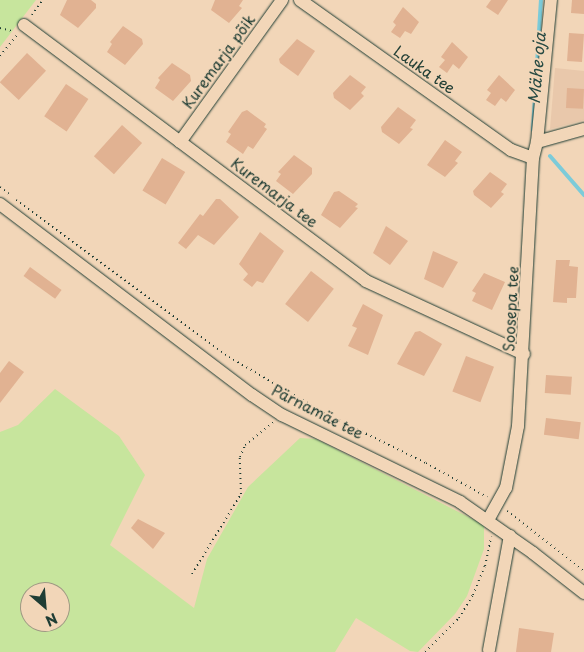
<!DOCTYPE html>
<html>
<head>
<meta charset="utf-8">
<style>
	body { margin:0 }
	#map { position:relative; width:584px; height:652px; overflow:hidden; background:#f2d6b8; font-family:"Playpen Sans",sans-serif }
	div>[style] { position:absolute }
	.built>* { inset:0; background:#e9c8ab }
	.green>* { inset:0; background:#c7e59d }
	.stream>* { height:4px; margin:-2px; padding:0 2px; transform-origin:2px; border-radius:2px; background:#7ccbd9 }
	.building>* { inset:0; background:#e1b292; transform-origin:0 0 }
	.path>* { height:2px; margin-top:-1px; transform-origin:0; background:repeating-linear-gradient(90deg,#1f3d34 0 1px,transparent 0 5px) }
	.roads { filter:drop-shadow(0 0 1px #1f3d34) drop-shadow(0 0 1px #1f3d34) }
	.minor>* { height:12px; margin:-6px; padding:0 6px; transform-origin:6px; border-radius:6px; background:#f2d6b8 }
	span { translate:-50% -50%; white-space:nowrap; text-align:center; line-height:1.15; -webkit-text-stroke:4px #f2d6b8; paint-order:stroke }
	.street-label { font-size:15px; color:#1f3d34 }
	.water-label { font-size:16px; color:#284b44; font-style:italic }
	.north { position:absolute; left:20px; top:582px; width:50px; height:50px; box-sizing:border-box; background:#f2d6b8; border:1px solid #9e9983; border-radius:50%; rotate:153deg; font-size:14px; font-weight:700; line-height:20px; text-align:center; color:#1f3d34 }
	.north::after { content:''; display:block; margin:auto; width:18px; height:22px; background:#1f3d34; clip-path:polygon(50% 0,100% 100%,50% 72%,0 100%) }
</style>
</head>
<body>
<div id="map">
	<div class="built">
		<div style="clip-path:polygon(555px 68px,584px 71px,584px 120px,550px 129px)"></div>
	</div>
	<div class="green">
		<div style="clip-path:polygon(0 0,36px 0,0 47px)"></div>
		<div style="clip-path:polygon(evenodd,55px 389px,119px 436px,145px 475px,110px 545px,194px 608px,207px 559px,248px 487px,300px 438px,316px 439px,484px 525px,484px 549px,467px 596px,455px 614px,418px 652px,410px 651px,356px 618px,335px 652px,0 652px,0 432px,18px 425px,55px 389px,30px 592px,60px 592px,60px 622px,30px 622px,30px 592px)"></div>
	</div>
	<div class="stream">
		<div style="left:533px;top:130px;width:130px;rotate:-86.5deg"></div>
		<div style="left:550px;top:156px;width:52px;rotate:48.9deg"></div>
	</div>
	<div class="building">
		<div style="clip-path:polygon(67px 0,91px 0,96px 4px,96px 8px,78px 28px,60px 15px)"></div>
		<div style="clip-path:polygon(215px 0,243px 0,239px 6px,242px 8px,229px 23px,211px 10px)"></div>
		<div style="clip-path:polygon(491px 0,508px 0,498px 15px,486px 7px)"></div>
		<div style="clip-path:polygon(572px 0,584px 0,584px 14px,571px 13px)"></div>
		<div style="clip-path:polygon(403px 7px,419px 22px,411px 34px,405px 31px,400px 38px,391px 32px,396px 25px,393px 22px)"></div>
		<div style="clip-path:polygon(123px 26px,142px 39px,143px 44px,125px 65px,107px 52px,112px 44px,110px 42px)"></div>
		<div style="left:569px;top:33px;width:15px;height:28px;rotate:4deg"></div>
		<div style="clip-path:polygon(297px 39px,315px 51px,298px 76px,280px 63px,279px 59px)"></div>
		<div style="clip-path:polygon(452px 42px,468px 57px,459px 69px,453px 64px,447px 73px,439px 67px,445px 60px,441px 57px)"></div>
		<div style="left:27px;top:53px;width:26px;height:40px;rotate:43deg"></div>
		<div style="clip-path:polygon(172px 63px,190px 75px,191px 81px,173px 101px,155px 88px,160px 80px,158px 78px)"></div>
		<div style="clip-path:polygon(350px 75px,366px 87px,361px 93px,364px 96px,350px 110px,334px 98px,333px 93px)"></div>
		<div style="clip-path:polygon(499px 75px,515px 90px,506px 102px,501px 98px,495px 106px,486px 100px,491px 93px,487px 90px)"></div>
		<div style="left:66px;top:84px;width:27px;height:39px;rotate:34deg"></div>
		<div style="left:567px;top:88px;width:17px;height:20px;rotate:3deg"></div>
		<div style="clip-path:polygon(398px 107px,416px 120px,410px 128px,413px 129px,399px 144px,382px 132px,381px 127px)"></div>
		<div style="clip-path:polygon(247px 110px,266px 124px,264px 127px,267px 129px,253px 149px,248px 146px,243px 154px,226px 142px,231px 134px,228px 132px,242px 112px)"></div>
		<div style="left:122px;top:125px;width:27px;height:42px;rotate:42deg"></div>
		<div style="clip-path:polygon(445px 140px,462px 152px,455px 161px,458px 163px,445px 177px,427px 165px)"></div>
		<div style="clip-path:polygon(294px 155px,312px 168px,312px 174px,293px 194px,276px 181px,281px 174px,278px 172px)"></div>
		<div style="left:162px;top:158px;width:27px;height:38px;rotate:31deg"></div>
		<div style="clip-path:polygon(490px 172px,507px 184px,501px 192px,504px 194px,491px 208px,474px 195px,473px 191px)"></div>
		<div style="clip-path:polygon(339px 191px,358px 204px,355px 207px,358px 208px,340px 228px,321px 215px,334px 192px)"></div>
		<div style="clip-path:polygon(216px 199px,220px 199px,239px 217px,214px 245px,198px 235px,186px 249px,178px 243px,200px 214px,203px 216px)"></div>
		<div style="clip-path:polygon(386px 226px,408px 241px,390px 265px,373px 253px)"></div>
		<div style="clip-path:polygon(260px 232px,284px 251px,263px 283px,257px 281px,252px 287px,243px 280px,248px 274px,239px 264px)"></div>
		<div style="clip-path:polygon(433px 251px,458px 262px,443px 288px,424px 279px)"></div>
		<div style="clip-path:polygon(556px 260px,570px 260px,569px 266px,578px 267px,576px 298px,567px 298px,567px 303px,553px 302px)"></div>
		<div style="left:30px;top:267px;width:39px;height:11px;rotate:36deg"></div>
		<div style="left:311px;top:271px;width:29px;height:42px;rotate:38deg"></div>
		<div style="clip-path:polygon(484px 273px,505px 282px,492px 310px,472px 301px,476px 293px,472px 291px)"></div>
		<div style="clip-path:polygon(363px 304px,383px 315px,368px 355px,348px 346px,357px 328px,352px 326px)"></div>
		<div style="clip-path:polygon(420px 331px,442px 344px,424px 376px,397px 364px,415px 332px)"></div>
		<div style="left:466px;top:356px;width:30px;height:38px;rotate:21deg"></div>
		<div style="clip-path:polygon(9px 361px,24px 372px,0 403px,0 373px)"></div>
		<div style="left:546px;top:375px;width:26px;height:18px;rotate:4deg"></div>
		<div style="left:546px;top:418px;width:35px;height:17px;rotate:7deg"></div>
		<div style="clip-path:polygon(138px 519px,165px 533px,153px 549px,131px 528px)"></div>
		<div style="clip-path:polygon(519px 628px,554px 633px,551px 652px,516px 652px)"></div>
	</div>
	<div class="path">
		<div style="left:32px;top:15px;width:19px;rotate:-54deg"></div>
		<div style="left:0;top:28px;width:12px;rotate:14deg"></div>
		<div style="left:0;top:56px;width:27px;rotate:-51deg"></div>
		<div style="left:0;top:187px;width:11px;rotate:38deg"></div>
		<div style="left:16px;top:200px;width:265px;rotate:36.4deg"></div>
		<div style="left:229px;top:357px;width:117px;rotate:30.3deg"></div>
		<div style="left:330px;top:416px;width:107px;rotate:26.1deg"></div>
		<div style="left:426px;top:463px;width:70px;rotate:29.1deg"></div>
		<div style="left:507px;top:511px;width:98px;rotate:37.9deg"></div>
		<div style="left:192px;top:574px;width:94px;rotate:-58.5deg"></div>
		<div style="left:241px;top:494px;width:37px;rotate:-92deg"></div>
		<div style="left:240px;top:457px;width:13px;rotate:-67deg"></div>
		<div style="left:245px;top:445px;width:36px;rotate:-39deg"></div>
		<div style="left:425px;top:652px;width:48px;rotate:-45deg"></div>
		<div style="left:459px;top:618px;width:27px;rotate:-59deg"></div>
		<div style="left:473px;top:595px;width:31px;rotate:-68deg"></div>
		<div style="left:485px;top:566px;width:30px;rotate:-78deg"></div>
	</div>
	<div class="roads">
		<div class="minor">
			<div style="left:300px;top:0;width:259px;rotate:35.4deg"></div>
			<div style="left:511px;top:150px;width:23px;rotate:20deg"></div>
			<div style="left:24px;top:25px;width:427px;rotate:36.8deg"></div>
			<div style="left:366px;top:281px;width:174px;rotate:24.8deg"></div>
			<div style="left:180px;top:142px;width:175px;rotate:-54.3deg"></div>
			<div style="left:537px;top:142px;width:143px;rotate:-84.4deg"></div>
			<div style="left:0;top:204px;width:316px;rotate:37.2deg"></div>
			<div style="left:252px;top:395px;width:36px;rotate:34deg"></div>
			<div style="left:282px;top:415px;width:198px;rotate:26deg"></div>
			<div style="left:460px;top:502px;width:89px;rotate:34.9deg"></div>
			<div style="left:533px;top:553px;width:65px;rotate:38.1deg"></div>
			<div style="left:488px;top:520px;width:37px;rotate:-61deg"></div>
			<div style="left:506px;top:488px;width:63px;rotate:-79deg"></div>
			<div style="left:518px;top:426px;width:268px;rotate:-86.8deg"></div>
			<div style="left:533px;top:158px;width:16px;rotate:-76deg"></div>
			<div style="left:537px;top:142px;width:49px;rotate:-15.5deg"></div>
			<div style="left:489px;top:650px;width:116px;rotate:-79.6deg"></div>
		</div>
	</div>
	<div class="street-label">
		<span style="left:218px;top:61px;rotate:-54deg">Kuremarja põik</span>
		<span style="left:425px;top:69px;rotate:35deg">Lauka tee</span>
		<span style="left:275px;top:192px;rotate:37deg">Kuremarja tee</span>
		<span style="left:510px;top:309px;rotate:-87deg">Soosepa tee</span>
		<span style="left:318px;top:411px;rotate:27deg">Pärnamäe tee</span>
	</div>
	<div class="water-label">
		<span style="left:536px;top:68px;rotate:-85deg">Mähe oja</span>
	</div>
	<div class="north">N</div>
</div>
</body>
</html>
